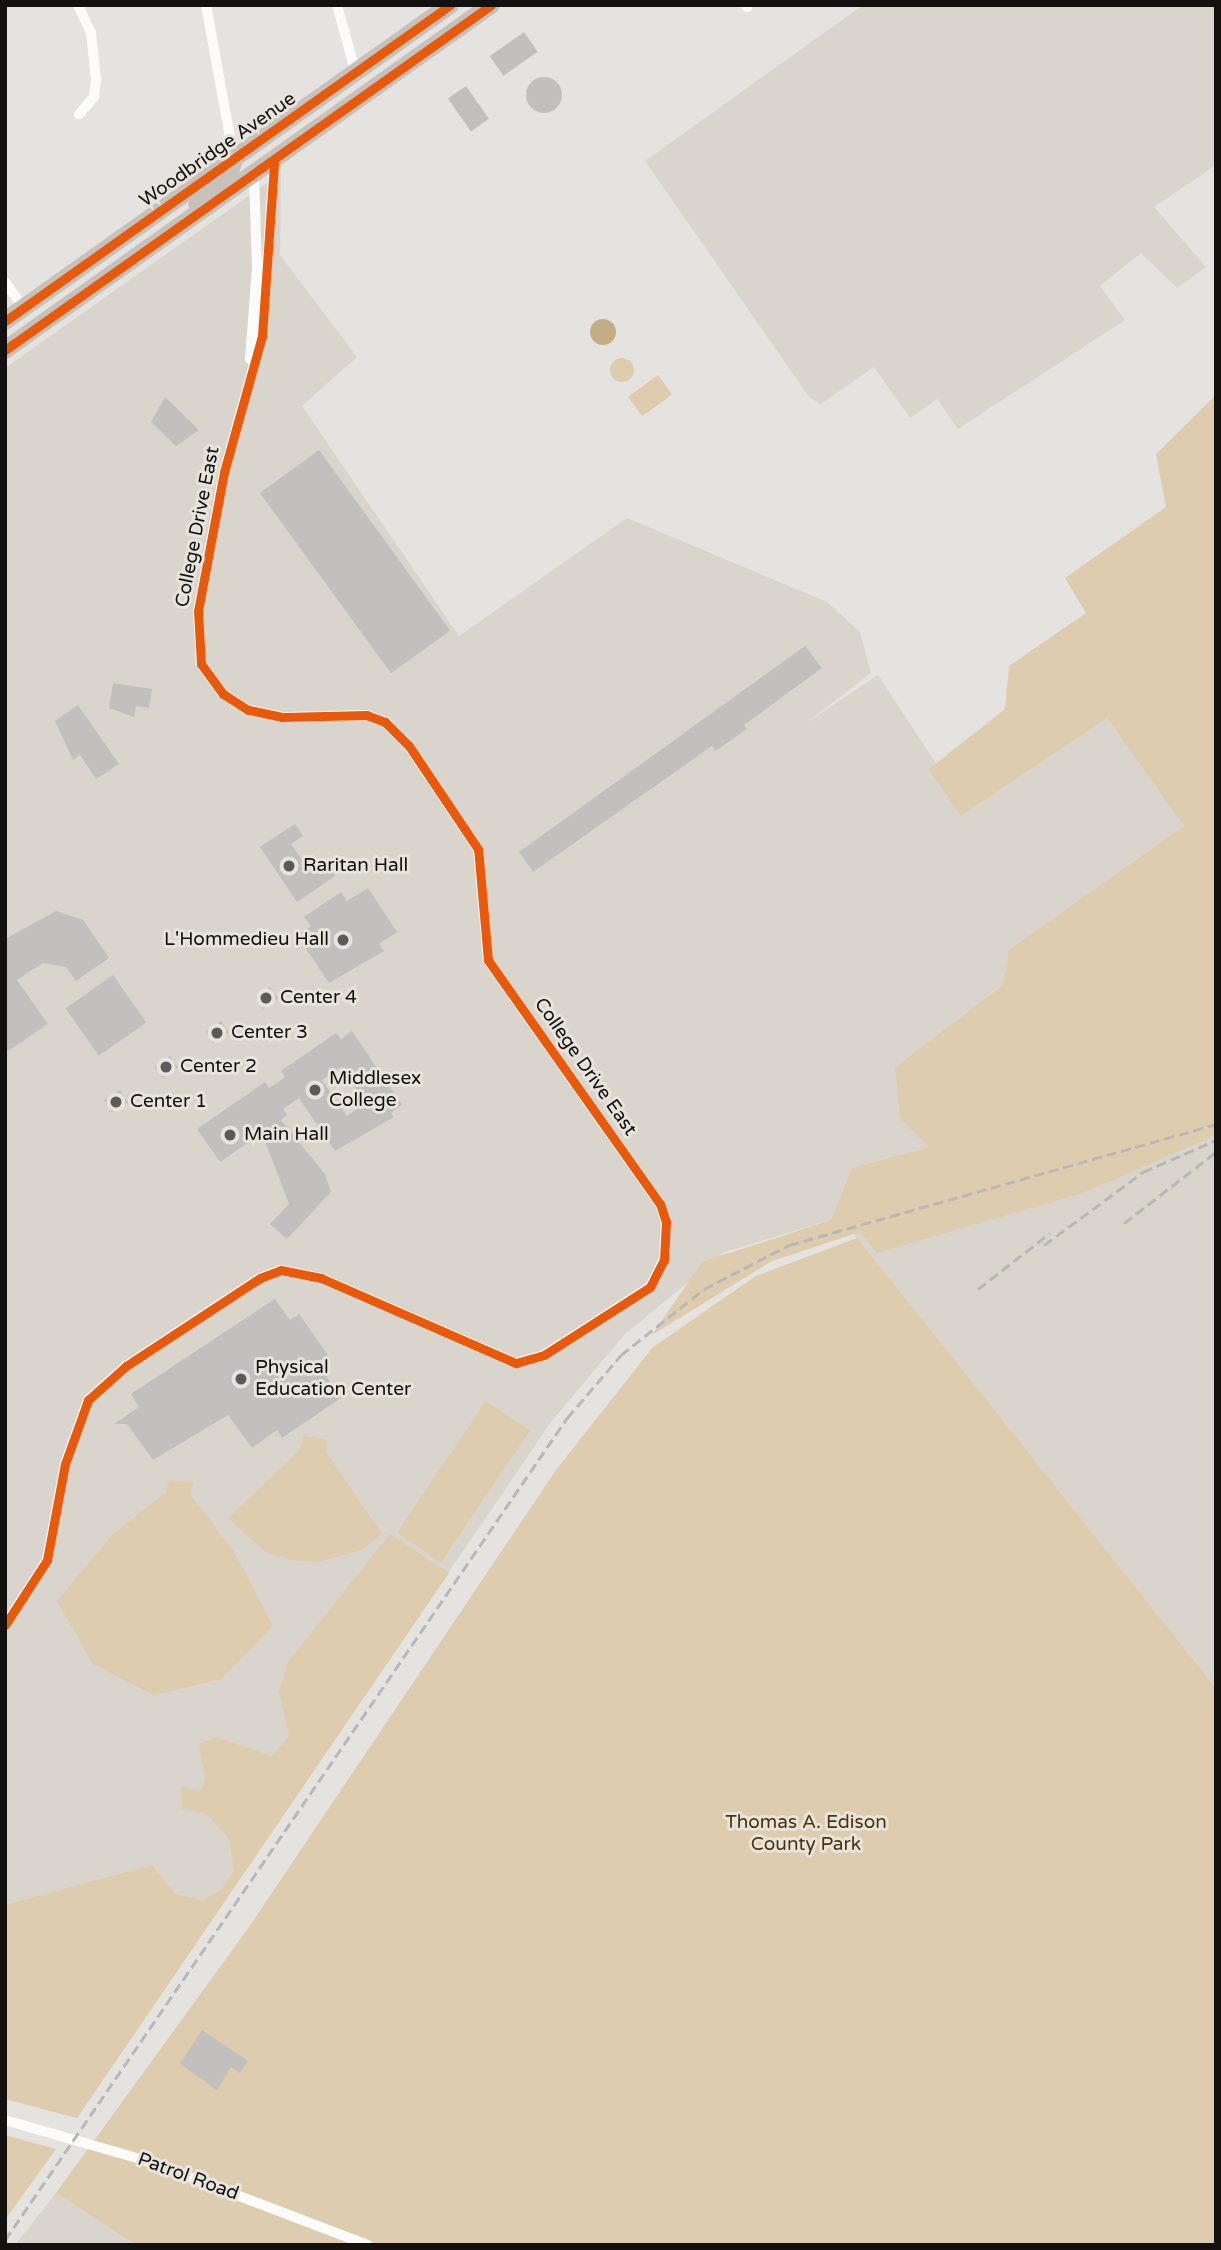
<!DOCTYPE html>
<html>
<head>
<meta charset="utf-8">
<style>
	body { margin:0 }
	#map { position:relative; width:1221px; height:2250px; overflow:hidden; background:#e5e3e0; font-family:"Varela Round",sans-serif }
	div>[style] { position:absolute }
	.built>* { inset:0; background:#dad5cc }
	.green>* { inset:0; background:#deccae; transform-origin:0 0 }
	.round { border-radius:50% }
	.water>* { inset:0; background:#c4ad84 }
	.building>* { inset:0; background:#c2c0be; transform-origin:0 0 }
	.minor>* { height:10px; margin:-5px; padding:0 5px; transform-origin:5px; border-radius:5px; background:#fbfbfa }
	.primary>* { height:18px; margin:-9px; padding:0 9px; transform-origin:9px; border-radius:9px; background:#c6c1bb }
	.rail>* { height:2.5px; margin-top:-1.25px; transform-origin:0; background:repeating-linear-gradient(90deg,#b9b8b8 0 10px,transparent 0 15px) }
	.cycleway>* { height:9px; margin:-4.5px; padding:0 4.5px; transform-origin:4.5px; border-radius:4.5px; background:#e8590c }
	.dots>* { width:19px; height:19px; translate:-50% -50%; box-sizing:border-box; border:4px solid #e8e4dd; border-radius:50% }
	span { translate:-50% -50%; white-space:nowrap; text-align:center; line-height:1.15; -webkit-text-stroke:6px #e8e4dd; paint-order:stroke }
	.street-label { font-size:19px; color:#12110f }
	.poi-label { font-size:19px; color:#12110f }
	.left { translate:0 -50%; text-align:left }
	.right { translate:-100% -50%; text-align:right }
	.park-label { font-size:19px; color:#4b3504 }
	.frame { position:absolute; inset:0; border:7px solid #12110f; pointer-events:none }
</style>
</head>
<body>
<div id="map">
	<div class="built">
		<div style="clip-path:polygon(863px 5px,1216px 5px,1216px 165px,1154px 207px,1206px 267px,1177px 288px,1141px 253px,1100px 286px,1125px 320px,958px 429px,937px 399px,910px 418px,874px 367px,821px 404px,809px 397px,645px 161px)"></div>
		<div style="clip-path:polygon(281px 173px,280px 255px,357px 357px,302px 406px,459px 636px,627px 518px,827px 602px,860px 632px,871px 673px,806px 723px,878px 675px,936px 763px,929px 769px,1107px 718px,1185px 826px,1010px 950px,1003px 985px,895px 1067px,929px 1147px,852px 1168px,831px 1220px,725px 1252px,624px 1335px,551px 1422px,77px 2118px,5px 2098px,5px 368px)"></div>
		<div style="clip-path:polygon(1216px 1109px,1216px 1688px,838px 1215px)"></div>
		<div style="clip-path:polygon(56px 2193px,136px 2245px,15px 2245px)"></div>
	</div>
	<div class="green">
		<div class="round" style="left:610px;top:358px;width:24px;height:24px"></div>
		<div style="left:658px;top:375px;width:24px;height:37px;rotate:54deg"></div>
		<div style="clip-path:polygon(1216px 395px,1216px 1135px,1083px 1193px,877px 1253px,860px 1232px,772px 1261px,652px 1335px,702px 1262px,831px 1220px,852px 1168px,929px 1147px,900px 1118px,895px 1067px,1003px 985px,1009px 950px,1184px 826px,1107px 718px,961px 816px,929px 769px,1005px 709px,1009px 666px,1086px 613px,1065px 578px,1166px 507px,1156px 454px)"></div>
		<div style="clip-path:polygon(857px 1238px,1216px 1688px,1216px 2245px,136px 2245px,56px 2193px,249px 1927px,556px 1470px,653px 1347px,756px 1276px)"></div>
		<div style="left:486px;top:1401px;width:53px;height:159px;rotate:34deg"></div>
		<div style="clip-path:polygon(303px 1436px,327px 1439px,326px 1452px,382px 1534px,362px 1550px,318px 1562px,291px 1560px,265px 1552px,228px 1518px,300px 1450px)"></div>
		<div style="clip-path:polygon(169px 1480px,193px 1482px,191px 1495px,234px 1552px,273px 1626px,221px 1679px,154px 1695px,93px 1664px,57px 1601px,113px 1534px,166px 1492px)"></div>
		<div style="clip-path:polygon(390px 1534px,449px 1573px,77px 2118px,5px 2099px,5px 1905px,152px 1865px,175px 1894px,203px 1900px,221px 1890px,234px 1871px,229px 1839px,207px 1814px,182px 1809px,181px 1786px,201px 1791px,205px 1779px,199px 1744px,216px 1737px,272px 1756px,289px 1736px,279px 1692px,288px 1662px)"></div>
		<div style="clip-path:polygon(5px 2135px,56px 2149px,5px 2220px)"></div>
	</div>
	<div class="water">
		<div class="round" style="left:590px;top:319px;width:26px;height:26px"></div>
	</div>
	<div class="building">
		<div style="left:524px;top:32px;width:24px;height:42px;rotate:55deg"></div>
		<div class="round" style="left:526px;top:77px;width:36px;height:36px"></div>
		<div style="left:466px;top:86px;width:40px;height:22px;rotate:55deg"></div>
		<div style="clip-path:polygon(165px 397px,199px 430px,176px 446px,151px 422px)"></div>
		<div style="left:319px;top:450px;width:223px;height:73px;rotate:54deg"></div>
		<div style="clip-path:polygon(805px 646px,822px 668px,744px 725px,747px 729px,715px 751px,712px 746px,533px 872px,519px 852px)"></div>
		<div style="clip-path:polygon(113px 683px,152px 689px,149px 708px,136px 706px,134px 717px,109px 708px)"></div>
		<div style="clip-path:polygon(78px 705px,119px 764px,96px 779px,80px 755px,73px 760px,55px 721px)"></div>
		<div style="clip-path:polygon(295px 824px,303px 836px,291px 844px,310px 871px,325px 861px,335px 876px,297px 902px,260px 847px)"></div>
		<div style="clip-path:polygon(368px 888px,397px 932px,379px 944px,384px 951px,329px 983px,297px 935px,311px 926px,304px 917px,341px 892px,347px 901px)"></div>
		<div style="clip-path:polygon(56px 911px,83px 920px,109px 958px,76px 981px,66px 967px,43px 963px,17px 980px,48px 1024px,5px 1053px,5px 939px)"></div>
		<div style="left:113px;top:975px;width:58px;height:58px;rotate:55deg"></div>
		<div style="left:270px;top:987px;width:14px;height:18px;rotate:54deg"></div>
		<div style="left:221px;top:1021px;width:14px;height:19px;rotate:56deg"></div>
		<div style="clip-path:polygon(evenodd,352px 1031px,402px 1105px,391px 1113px,394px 1117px,335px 1151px,299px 1098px,283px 1109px,287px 1115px,281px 1120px,325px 1174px,331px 1192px,287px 1239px,270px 1224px,289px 1204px,262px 1133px,220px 1162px,197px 1129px,265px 1082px,269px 1088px,285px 1077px,281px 1071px,336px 1033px,341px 1039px,352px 1031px,341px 1067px,365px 1103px,347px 1116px,322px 1080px,341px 1067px)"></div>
		<div style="left:170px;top:1056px;width:14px;height:19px;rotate:54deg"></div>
		<div style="left:120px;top:1090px;width:15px;height:19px;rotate:58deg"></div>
		<div style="clip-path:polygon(275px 1299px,290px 1320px,299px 1314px,328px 1355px,318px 1363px,341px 1398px,282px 1438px,277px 1430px,252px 1448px,228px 1415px,153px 1460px,127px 1424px,114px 1424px,139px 1407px,131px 1394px)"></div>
		<div style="clip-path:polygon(202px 2030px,248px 2061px,240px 2073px,231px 2067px,217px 2090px,180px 2064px)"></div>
	</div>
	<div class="minor">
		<div style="left:78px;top:5px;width:31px;rotate:65deg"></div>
		<div style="left:91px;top:33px;width:47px;rotate:83.9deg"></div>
		<div style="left:96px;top:80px;width:17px;rotate:97deg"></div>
		<div style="left:94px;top:97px;width:23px;rotate:131deg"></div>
		<div style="left:206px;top:5px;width:157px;rotate:79.7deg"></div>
		<div style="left:337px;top:5px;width:72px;rotate:74.6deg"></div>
		<div style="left:745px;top:5px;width:3px;rotate:45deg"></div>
		<div style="left:5px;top:282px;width:32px;rotate:54deg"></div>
		<div style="left:250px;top:359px;width:92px;rotate:-85.6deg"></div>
		<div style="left:257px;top:267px;width:90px;rotate:-91.9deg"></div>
		<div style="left:5px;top:1625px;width:77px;rotate:-57.1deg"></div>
		<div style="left:47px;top:1560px;width:98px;rotate:-79.4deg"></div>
		<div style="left:65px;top:1464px;width:68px;rotate:-70.2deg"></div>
		<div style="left:88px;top:1400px;width:51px;rotate:-41.8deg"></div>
		<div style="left:126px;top:1366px;width:160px;rotate:-33.3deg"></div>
		<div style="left:260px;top:1278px;width:22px;rotate:-21deg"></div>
		<div style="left:281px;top:1270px;width:41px;rotate:11.3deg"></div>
		<div style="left:321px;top:1278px;width:213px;rotate:23.6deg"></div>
		<div style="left:516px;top:1363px;width:29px;rotate:-16deg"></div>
		<div style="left:544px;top:1355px;width:126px;rotate:-32.7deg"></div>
		<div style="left:650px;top:1287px;width:30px;rotate:-63deg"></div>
		<div style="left:664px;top:1260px;width:38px;rotate:-87deg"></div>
		<div style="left:666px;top:1222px;width:19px;rotate:-108deg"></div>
		<div style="left:660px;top:1204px;width:299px;rotate:-125.2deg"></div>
		<div style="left:488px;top:960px;width:111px;rotate:-95.1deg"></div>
		<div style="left:478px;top:849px;width:124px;rotate:-123.8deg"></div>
		<div style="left:409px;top:746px;width:34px;rotate:-135deg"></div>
		<div style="left:385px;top:722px;width:19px;rotate:-159deg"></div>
		<div style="left:367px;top:715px;width:85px;rotate:178.7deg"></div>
		<div style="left:282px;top:717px;width:35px;rotate:-168deg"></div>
		<div style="left:248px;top:710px;width:30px;rotate:-147deg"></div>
		<div style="left:223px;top:694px;width:37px;rotate:-126deg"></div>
		<div style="left:201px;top:664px;width:53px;rotate:-93.2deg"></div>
		<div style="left:198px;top:611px;width:141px;rotate:-79.4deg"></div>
		<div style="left:224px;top:472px;width:141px;rotate:-74.4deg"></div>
		<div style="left:262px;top:336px;width:173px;rotate:-86deg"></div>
		<div style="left:5px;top:2120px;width:148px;rotate:16.1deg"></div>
		<div style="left:147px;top:2161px;width:236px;rotate:20.8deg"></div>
	</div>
	<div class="primary">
		<div style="left:197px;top:203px;width:39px;rotate:-37deg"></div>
		<div style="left:228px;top:180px;width:22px;rotate:-74deg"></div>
		<div style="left:5px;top:321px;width:546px;rotate:-35.38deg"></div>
		<div style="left:5px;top:350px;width:596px;rotate:-35.37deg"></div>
	</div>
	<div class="rail">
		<div style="left:1124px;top:1223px;width:116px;rotate:-37.7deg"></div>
		<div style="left:1044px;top:1245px;width:123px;rotate:-36.4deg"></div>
		<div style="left:1143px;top:1172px;width:80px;rotate:-23.7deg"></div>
		<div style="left:978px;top:1289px;width:91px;rotate:-37.9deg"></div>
		<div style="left:5px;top:2240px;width:996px;rotate:-55.64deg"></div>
		<div style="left:567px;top:1418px;width:83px;rotate:-49.4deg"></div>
		<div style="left:621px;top:1355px;width:106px;rotate:-38.5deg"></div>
		<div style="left:704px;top:1289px;width:96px;rotate:-27.4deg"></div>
		<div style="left:789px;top:1245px;width:444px;rotate:-15.8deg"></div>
	</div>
	<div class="cycleway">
		<div style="left:5px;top:321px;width:546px;rotate:-35.38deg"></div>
		<div style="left:5px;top:350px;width:596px;rotate:-35.37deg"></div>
		<div style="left:5px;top:1625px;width:77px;rotate:-57.1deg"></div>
		<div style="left:47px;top:1560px;width:98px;rotate:-79.4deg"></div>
		<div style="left:65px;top:1464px;width:68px;rotate:-70.2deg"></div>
		<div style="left:88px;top:1400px;width:51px;rotate:-41.8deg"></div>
		<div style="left:126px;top:1366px;width:160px;rotate:-33.3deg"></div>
		<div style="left:260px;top:1278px;width:22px;rotate:-21deg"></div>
		<div style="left:281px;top:1270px;width:41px;rotate:11.3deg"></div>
		<div style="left:321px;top:1278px;width:213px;rotate:23.6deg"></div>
		<div style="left:516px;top:1363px;width:29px;rotate:-16deg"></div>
		<div style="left:544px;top:1355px;width:126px;rotate:-32.7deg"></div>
		<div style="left:650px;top:1287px;width:30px;rotate:-63deg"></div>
		<div style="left:664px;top:1260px;width:38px;rotate:-87deg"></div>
		<div style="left:666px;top:1222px;width:19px;rotate:-108deg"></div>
		<div style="left:660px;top:1204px;width:299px;rotate:-125.2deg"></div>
		<div style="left:488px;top:960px;width:111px;rotate:-95.1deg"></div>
		<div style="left:478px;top:849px;width:124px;rotate:-123.8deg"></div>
		<div style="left:409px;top:746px;width:34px;rotate:-135deg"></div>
		<div style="left:385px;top:722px;width:19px;rotate:-159deg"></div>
		<div style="left:367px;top:715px;width:85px;rotate:178.7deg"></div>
		<div style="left:282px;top:717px;width:35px;rotate:-168deg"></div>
		<div style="left:248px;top:710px;width:30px;rotate:-147deg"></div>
		<div style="left:223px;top:694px;width:37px;rotate:-126deg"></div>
		<div style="left:201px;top:664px;width:53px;rotate:-93.2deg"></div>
		<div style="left:198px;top:611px;width:141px;rotate:-79.4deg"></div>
		<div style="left:224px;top:472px;width:141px;rotate:-74.4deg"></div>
		<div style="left:262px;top:336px;width:173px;rotate:-86deg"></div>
	</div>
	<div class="dots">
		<div style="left:289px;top:866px;background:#5c5a58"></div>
		<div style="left:343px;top:940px;background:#5c5a58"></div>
		<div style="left:266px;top:998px;background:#5c5a58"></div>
		<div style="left:217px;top:1033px;background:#5c5a58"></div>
		<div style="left:166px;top:1067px;background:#5c5a58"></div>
		<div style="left:315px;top:1090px;background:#5c5a58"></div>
		<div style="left:116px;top:1102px;background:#5c5a58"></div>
		<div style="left:230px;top:1135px;background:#5c5a58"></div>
		<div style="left:241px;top:1379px;background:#5c5a58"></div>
	</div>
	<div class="street-label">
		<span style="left:218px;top:150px;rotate:-35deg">Woodbridge Avenue</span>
		<span style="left:198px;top:527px;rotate:-79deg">College Drive East</span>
		<span style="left:585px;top:1067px;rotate:55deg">College Drive East</span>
		<span style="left:188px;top:2177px;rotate:20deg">Patrol Road</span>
	</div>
	<div class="poi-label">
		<span class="left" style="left:303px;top:866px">Raritan Hall</span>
		<span class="right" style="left:329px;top:940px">L'Hommedieu Hall</span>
		<span class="left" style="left:280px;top:998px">Center 4</span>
		<span class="left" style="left:231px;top:1033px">Center 3</span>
		<span class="left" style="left:180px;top:1067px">Center 2</span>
		<span class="left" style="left:329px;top:1090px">Middlesex<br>College</span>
		<span class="left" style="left:130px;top:1102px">Center 1</span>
		<span class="left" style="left:244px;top:1135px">Main Hall</span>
		<span class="left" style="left:255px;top:1379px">Physical<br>Education Center</span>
	</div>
	<div class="park-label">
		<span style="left:806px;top:1834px">Thomas A. Edison<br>County Park</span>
	</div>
	<div class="frame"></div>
</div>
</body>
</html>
